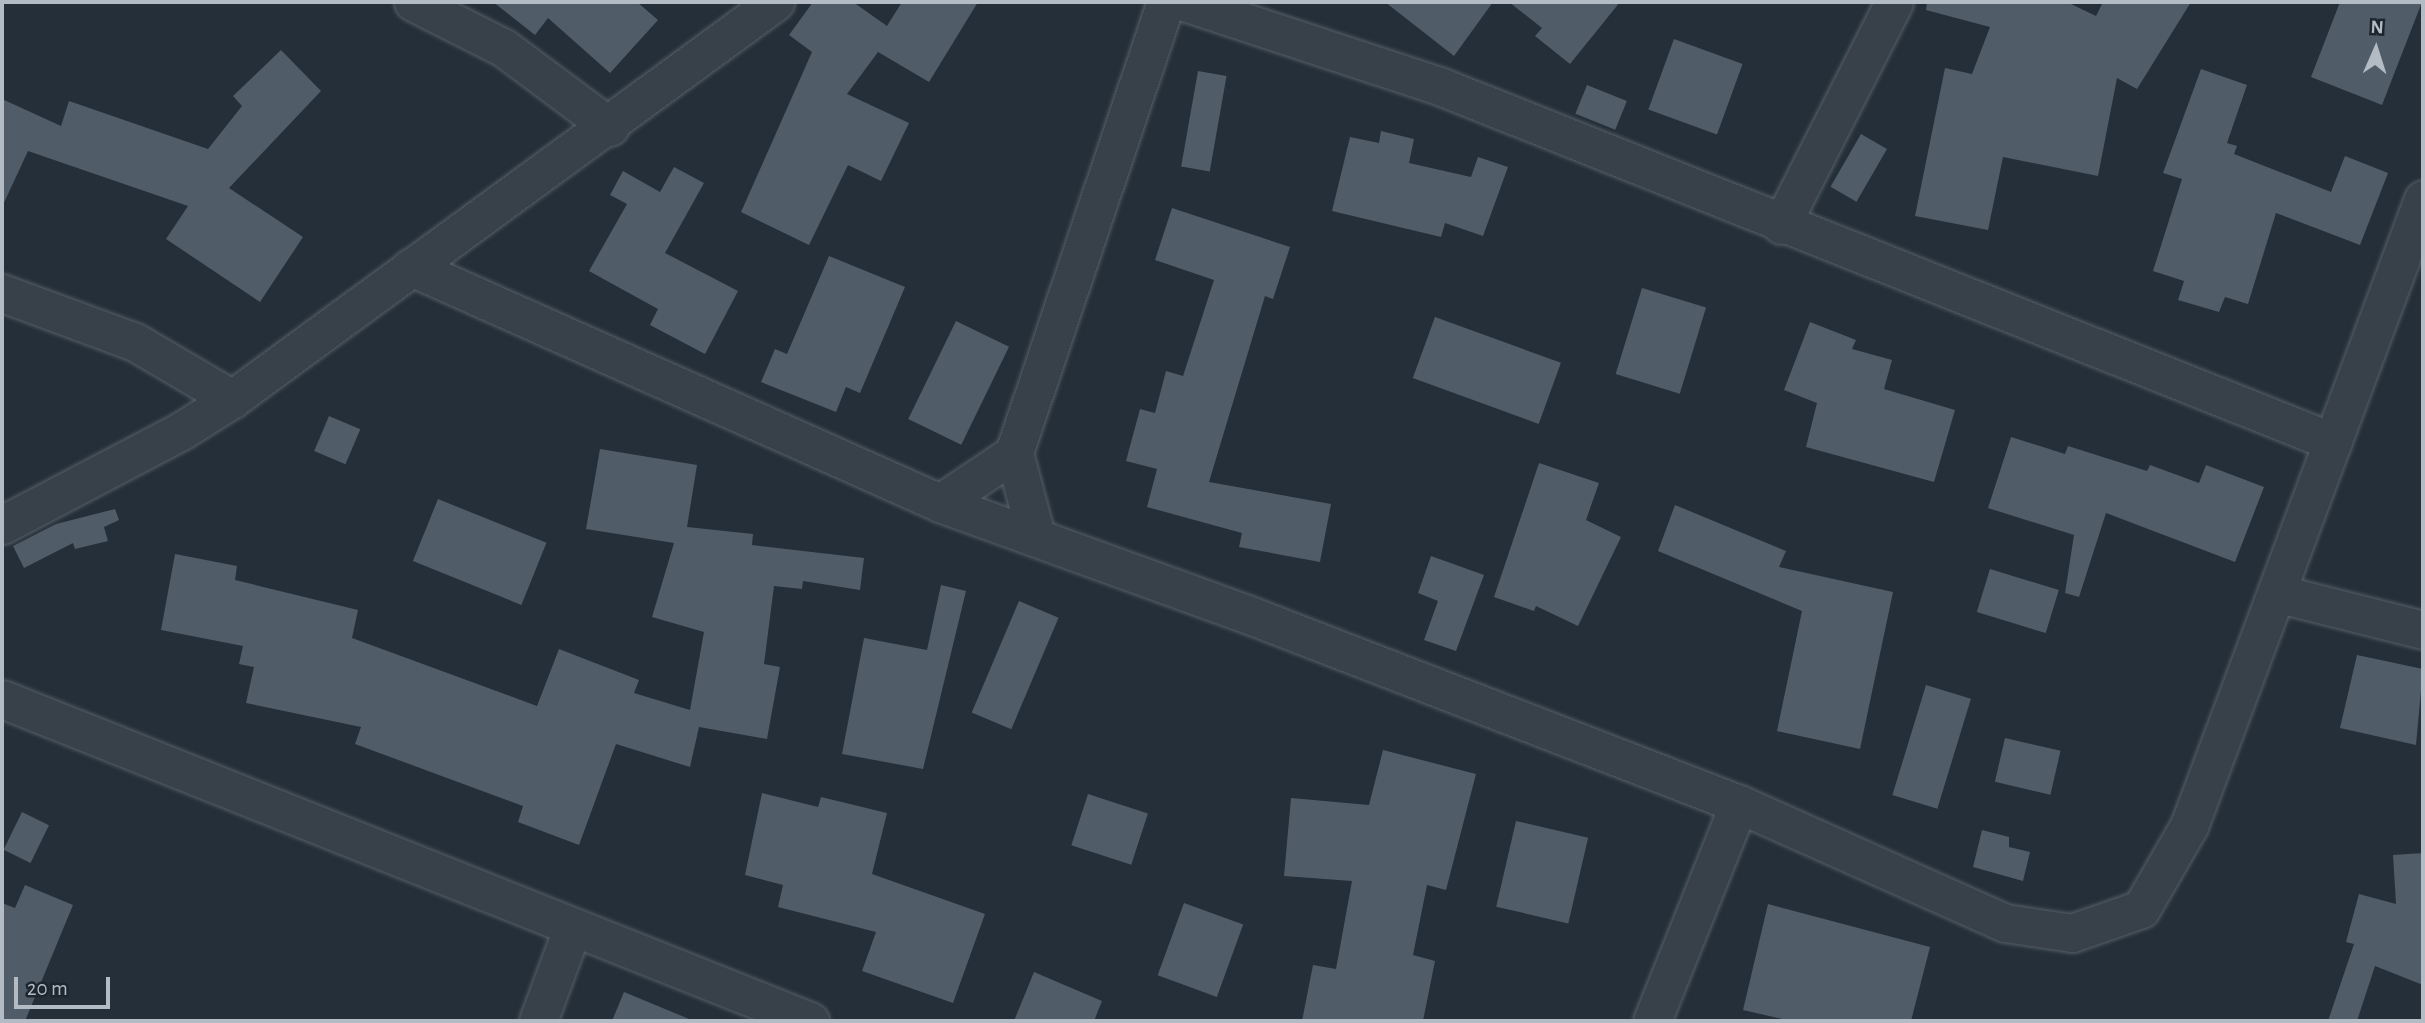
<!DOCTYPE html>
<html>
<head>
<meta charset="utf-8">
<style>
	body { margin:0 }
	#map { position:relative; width:2425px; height:1023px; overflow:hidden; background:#242f39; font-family:"Alegreya Sans",sans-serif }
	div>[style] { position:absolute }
	.building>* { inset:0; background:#505c67; transform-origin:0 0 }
	.roads { filter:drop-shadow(0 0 2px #565f67) drop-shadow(0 0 2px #565f67) }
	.minor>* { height:37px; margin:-18.5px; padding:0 18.5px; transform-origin:18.5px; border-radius:18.5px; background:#384149 }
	span { translate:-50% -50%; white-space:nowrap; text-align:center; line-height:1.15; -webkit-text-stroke:7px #1d262e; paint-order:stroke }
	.frame { position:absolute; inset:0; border:4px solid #b3bcc5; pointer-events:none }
	.north { position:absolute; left:2341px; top:14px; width:70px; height:70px; -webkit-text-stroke:5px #1d262e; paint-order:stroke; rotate:3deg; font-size:19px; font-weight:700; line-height:28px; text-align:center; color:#b3bcc5 }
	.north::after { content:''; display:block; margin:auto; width:24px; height:32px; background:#b3bcc5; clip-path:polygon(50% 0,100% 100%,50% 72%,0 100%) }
	.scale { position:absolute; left:14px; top:977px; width:96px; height:32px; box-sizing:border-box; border:4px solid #b3bcc5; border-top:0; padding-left:9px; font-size:21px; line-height:24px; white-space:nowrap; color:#b3bcc5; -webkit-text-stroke:5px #1d262e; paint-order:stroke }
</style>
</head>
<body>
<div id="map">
	<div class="building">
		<div style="clip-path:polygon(493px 2px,637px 2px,658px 20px,610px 73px,548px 18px,535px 35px)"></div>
		<div style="clip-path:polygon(813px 2px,853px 2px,887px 26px,902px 2px,978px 2px,929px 82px,878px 52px,847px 94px,909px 123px,881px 181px,848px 165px,809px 245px,741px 212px,812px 52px,789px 35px)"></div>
		<div style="clip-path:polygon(1385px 2px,1493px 2px,1454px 56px)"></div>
		<div style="clip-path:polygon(1509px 2px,1620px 2px,1570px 64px,1535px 36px,1542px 28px)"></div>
		<div style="clip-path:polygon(1927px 2px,2067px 2px,2096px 16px,2103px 2px,2191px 2px,2137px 89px,2117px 78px,2098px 176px,2003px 157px,1988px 230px,1915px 216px,1945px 68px,1972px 74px,1990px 27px,1926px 10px)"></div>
		<div style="clip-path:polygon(2340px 2px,2422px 2px,2382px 105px,2311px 77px)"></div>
		<div style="left:1674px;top:39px;width:73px;height:75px;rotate:20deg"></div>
		<div style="clip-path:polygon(281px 50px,321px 91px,229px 188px,303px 237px,260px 302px,166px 239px,188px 206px,28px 151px,2px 207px,2px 99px,61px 126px,69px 101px,208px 149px,242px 106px,233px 96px)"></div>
		<div style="clip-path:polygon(2201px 69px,2247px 85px,2227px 143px,2237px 146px,2234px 154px,2331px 192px,2345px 156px,2388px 173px,2360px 245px,2276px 213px,2248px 304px,2225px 297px,2219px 312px,2178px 300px,2184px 281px,2153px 271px,2182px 179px,2163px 173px)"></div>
		<div style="left:1198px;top:71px;width:29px;height:97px;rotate:10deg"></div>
		<div style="left:1587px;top:85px;width:43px;height:31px;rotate:22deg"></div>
		<div style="clip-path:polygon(1381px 131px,1414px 139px,1409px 163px,1471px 177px,1478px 157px,1508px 167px,1483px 236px,1445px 223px,1441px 237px,1332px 211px,1350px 137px,1379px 143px)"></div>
		<div style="left:1861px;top:134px;width:30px;height:61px;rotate:30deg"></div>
		<div style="clip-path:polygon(674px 167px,704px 183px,665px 253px,738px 291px,705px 354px,650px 325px,658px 309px,589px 271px,627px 204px,610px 195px,623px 171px,660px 192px)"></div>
		<div style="clip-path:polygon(1172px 208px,1290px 247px,1273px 299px,1265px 296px,1209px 482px,1331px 504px,1320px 562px,1239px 547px,1242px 533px,1147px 507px,1157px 469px,1126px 461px,1140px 409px,1155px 413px,1166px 371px,1183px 376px,1214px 280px,1155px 260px)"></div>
		<div style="clip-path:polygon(829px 256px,905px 287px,860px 393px,846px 387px,836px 412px,761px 382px,775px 349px,787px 354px)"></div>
		<div style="left:1642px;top:288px;width:67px;height:90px;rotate:17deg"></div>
		<div style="left:1435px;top:317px;width:134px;height:65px;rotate:20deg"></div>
		<div style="left:956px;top:321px;width:59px;height:109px;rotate:26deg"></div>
		<div style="clip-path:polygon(1810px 322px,1856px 340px,1852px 349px,1892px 360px,1884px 389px,1955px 410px,1934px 482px,1806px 447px,1817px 403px,1784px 390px)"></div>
		<div style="left:329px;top:416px;width:34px;height:38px;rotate:23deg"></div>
		<div style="clip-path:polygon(2011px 437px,2065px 454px,2068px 446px,2147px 471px,2150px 465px,2199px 483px,2206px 465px,2264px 487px,2235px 562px,2106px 513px,2079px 597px,2065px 593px,2074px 535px,1988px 508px)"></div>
		<div style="clip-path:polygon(600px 449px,697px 465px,687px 527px,753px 534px,752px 545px,864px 558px,860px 590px,803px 581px,802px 589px,774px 586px,764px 664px,780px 667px,767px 739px,699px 727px,690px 767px,616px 744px,579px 845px,518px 822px,523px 806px,355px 744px,361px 727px,246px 703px,254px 667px,239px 664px,243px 646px,161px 630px,175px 554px,237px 566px,235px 580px,358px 610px,352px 638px,537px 706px,559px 649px,639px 680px,634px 693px,690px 710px,704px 632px,652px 617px,674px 543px,586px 529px)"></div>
		<div style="clip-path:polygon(1539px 463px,1599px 483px,1586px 520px,1621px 537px,1578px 626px,1536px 606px,1534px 611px,1494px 597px)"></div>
		<div style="left:438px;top:499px;width:117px;height:67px;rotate:22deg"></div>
		<div style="clip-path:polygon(1675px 505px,1786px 551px,1779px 567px,1893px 592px,1860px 749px,1777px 731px,1802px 611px,1658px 551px)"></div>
		<div style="clip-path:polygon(115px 509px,119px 520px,104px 527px,108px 541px,75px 549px,73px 543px,24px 568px,13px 546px,56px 524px)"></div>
		<div style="clip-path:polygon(1431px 556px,1484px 575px,1456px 651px,1424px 640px,1438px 601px,1418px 593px)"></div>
		<div style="left:1990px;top:569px;width:72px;height:45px;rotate:17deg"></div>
		<div style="clip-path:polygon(941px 585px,966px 591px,923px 769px,842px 754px,864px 638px,927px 650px)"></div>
		<div style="left:1019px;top:601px;width:43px;height:121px;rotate:23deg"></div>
		<div style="clip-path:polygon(2357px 655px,2423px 669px,2416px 745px,2340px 728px)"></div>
		<div style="left:1926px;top:685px;width:47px;height:115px;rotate:17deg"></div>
		<div style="left:2005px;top:738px;width:57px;height:45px;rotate:13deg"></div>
		<div style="clip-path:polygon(1383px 750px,1476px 774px,1446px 890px,1427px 885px,1413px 955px,1435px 961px,1423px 1021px,1302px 1021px,1313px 965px,1336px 969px,1352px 881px,1284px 876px,1291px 798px,1369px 805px)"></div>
		<div style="clip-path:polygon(762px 793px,818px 807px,821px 797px,887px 813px,872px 874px,985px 914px,953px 1003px,862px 971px,876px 932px,778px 907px,783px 885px,745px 875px)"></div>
		<div style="left:1088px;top:794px;width:63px;height:54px;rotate:18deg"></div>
		<div style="left:22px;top:812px;width:30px;height:42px;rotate:26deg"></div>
		<div style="left:1516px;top:821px;width:74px;height:88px;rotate:13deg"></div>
		<div style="clip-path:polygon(1982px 830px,2009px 837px,2009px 847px,2030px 852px,2023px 881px,1973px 867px)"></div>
		<div style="clip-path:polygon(2423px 853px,2423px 985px,2375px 966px,2357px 1021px,2328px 1021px,2354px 944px,2346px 942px,2359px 894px,2396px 904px,2393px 855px)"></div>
		<div style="clip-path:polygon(25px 885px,73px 905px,25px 1021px,2px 1021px,2px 903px,15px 908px)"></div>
		<div style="left:1184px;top:903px;width:63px;height:77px;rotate:20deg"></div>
		<div style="clip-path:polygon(1768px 904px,1930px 947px,1911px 1021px,1791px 1021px,1743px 1010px)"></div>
		<div style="clip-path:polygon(1034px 972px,1102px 1001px,1094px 1021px,1014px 1021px)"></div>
		<div style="clip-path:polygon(624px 992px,694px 1021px,612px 1021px)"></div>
	</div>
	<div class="roads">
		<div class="minor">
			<div style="left:413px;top:2px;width:102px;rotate:26.8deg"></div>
			<div style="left:504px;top:48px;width:132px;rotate:36.7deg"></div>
			<div style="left:1184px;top:2px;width:272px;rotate:18.2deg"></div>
			<div style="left:1442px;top:87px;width:959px;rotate:21.72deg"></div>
			<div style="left:1781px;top:225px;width:250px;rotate:-63.1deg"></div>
			<div style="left:411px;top:267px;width:579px;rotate:24.04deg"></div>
			<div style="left:940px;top:503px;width:332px;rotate:19.9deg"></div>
			<div style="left:1252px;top:616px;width:522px;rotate:21.11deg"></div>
			<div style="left:1739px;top:804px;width:291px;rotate:24.1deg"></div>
			<div style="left:2005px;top:923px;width:68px;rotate:8.5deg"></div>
			<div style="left:2072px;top:933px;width:73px;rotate:-19.2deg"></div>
			<div style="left:2141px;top:909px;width:96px;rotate:-60deg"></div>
			<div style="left:2189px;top:826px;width:669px;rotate:-69.53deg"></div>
			<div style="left:2px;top:293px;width:142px;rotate:20.2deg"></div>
			<div style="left:135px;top:342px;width:113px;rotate:30.4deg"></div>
			<div style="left:940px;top:503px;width:89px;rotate:-34deg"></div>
			<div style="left:2px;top:525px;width:202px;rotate:-27.7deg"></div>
			<div style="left:181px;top:431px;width:60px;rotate:-32.1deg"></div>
			<div style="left:232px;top:399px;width:673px;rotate:-36.17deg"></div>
			<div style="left:1036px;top:536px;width:86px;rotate:-104.8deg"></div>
			<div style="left:1014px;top:453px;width:476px;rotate:-71.4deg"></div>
			<div style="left:2280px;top:594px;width:147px;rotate:14.1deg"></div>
			<div style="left:2px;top:699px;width:870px;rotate:21.73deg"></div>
			<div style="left:538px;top:1021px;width:98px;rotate:-69.7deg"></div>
			<div style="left:1652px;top:1021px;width:234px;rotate:-68.2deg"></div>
		</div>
	</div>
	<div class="frame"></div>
	<div class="north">N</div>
	<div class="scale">20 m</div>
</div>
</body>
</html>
